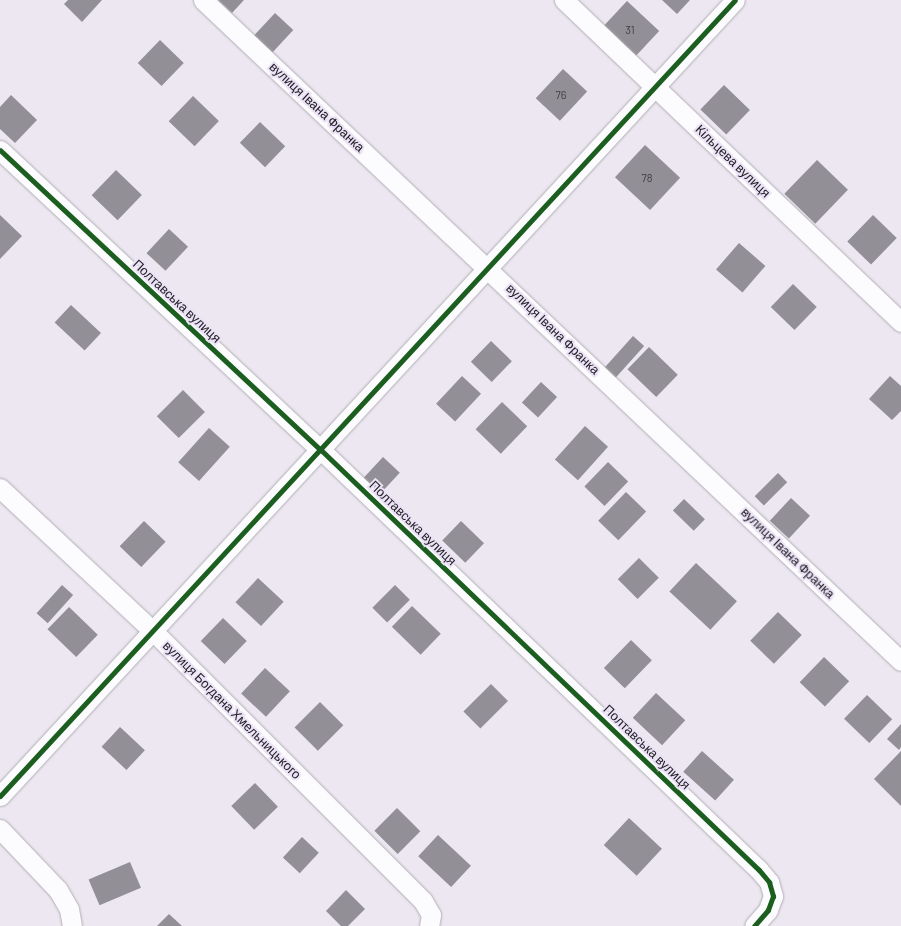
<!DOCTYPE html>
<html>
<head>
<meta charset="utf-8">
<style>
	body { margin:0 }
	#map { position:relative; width:901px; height:926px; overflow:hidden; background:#ece7f1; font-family:Barlow,sans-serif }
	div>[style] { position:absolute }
	.building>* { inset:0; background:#928f96; transform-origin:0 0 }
	.roads { filter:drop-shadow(0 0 1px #b2aeb6) drop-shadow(0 0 1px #b2aeb6) }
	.street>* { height:19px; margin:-9.5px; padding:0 9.5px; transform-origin:9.5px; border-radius:9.5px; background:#fcfbfd }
	.cycleway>* { height:5px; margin:-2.5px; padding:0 2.5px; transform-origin:2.5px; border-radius:2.5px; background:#1b5e20 }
	span { translate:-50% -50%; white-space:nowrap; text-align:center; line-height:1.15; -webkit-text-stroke:4px #ebe3f5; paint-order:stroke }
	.number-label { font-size:11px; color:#3f3c43 }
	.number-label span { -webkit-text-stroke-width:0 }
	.street-label { font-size:13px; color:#232027 }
</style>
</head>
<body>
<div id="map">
	<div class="building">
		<div style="clip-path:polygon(68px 0,102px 0,82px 22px,64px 4px)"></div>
		<div style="clip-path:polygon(218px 0,244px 0,232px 13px)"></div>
		<div style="clip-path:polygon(662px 0,690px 0,677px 14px)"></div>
		<div style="left:627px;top:1px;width:44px;height:37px;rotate:43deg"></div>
		<div style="left:275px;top:13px;width:25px;height:34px;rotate:43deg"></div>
		<div style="left:160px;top:40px;width:33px;height:32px;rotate:44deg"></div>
		<div style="left:563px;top:69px;width:33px;height:40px;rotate:43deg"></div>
		<div style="left:724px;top:85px;width:36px;height:34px;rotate:44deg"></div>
		<div style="clip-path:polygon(11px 95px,37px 120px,15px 143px,0 129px,0 107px)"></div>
		<div style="left:193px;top:96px;width:36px;height:35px;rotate:44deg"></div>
		<div style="left:260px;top:122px;width:35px;height:29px;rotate:44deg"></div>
		<div style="left:645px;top:145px;width:48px;height:44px;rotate:43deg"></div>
		<div style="left:817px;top:160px;width:43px;height:47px;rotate:44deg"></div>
		<div style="left:116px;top:170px;width:36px;height:35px;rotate:44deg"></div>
		<div style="clip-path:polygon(0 215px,22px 236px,0 259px)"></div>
		<div style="left:873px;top:215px;width:33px;height:37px;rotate:44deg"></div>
		<div style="left:169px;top:229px;width:26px;height:33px;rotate:43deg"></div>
		<div style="left:739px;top:243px;width:35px;height:35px;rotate:41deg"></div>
		<div style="left:793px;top:284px;width:33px;height:32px;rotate:44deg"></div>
		<div style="left:71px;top:305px;width:41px;height:24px;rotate:43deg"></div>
		<div style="left:633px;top:336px;width:15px;height:46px;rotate:42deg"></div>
		<div style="left:491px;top:341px;width:29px;height:29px;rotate:44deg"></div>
		<div style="left:649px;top:347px;width:40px;height:31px;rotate:44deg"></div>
		<div style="left:462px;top:376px;width:26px;height:38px;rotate:43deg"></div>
		<div style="clip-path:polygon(890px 376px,901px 386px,901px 411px,892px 420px,869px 399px)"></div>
		<div style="left:541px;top:382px;width:22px;height:28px;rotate:43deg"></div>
		<div style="left:183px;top:390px;width:31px;height:37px;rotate:45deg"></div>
		<div style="left:502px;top:402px;width:35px;height:38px;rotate:44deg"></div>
		<div style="left:585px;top:426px;width:31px;height:45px;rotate:42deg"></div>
		<div style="left:209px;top:428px;width:28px;height:46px;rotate:42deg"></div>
		<div style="left:383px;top:457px;width:23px;height:31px;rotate:43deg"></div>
		<div style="left:608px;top:462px;width:28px;height:34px;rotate:44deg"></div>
		<div style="left:778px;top:473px;width:13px;height:33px;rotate:45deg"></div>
		<div style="left:626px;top:492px;width:28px;height:40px;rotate:44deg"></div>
		<div style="left:791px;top:498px;width:26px;height:31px;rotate:43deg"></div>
		<div style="left:684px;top:499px;width:29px;height:16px;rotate:44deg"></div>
		<div style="left:144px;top:521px;width:30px;height:35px;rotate:44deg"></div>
		<div style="left:461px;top:521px;width:32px;height:27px;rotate:44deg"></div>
		<div style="left:639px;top:558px;width:28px;height:30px;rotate:45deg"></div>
		<div style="left:696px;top:563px;width:56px;height:39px;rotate:43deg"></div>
		<div style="left:258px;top:578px;width:35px;height:33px;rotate:43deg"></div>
		<div style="left:62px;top:585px;width:15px;height:38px;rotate:42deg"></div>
		<div style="left:395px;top:585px;width:21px;height:32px;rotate:45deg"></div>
		<div style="left:412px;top:606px;width:40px;height:29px;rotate:44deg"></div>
		<div style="left:69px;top:607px;width:40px;height:31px;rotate:44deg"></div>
		<div style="left:778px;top:612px;width:33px;height:40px;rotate:44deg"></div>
		<div style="left:223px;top:618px;width:33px;height:32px;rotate:44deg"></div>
		<div style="left:631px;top:640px;width:29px;height:39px;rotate:44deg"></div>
		<div style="left:824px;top:657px;width:35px;height:35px;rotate:44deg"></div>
		<div style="left:265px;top:668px;width:34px;height:35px;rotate:43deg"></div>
		<div style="left:491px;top:684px;width:24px;height:39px;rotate:45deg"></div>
		<div style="left:656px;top:693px;width:40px;height:34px;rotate:43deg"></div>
		<div style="left:867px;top:695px;width:35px;height:33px;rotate:44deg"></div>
		<div style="left:320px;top:702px;width:33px;height:36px;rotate:45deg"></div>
		<div style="clip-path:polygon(901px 724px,901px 747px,899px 750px,887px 739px)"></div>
		<div style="left:120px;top:727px;width:34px;height:27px;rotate:43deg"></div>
		<div style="left:702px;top:751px;width:43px;height:28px;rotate:42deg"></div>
		<div style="clip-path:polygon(901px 751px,901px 806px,874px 779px)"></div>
		<div style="left:255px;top:783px;width:33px;height:33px;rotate:46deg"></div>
		<div style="left:397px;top:808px;width:33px;height:32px;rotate:45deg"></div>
		<div style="left:629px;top:818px;width:45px;height:37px;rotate:43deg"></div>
		<div style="left:438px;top:835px;width:45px;height:29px;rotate:43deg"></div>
		<div style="left:302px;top:837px;width:23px;height:28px;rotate:43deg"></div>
		<div style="left:130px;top:862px;width:28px;height:45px;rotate:67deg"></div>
		<div style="clip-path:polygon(346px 890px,365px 909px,348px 926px,341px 926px,326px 911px)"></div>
		<div style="clip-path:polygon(169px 914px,182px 926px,157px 926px)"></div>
	</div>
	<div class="roads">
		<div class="street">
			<div style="left:203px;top:0;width:961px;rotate:43.44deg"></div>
			<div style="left:564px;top:0;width:466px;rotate:43.7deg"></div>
			<div style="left:0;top:150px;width:439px;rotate:43.1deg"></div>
			<div style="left:321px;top:450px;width:607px;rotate:43.8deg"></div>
			<div style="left:759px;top:870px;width:16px;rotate:50deg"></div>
			<div style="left:769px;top:882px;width:15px;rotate:74deg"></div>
			<div style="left:773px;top:896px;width:15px;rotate:110deg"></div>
			<div style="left:768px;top:910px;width:21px;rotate:131deg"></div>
			<div style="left:0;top:488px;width:208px;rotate:43.1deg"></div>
			<div style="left:152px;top:630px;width:383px;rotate:45deg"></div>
			<div style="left:423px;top:901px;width:16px;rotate:60deg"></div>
			<div style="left:431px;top:915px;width:11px;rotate:100deg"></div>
			<div style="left:0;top:796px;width:1083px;rotate:-47.28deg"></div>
			<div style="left:0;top:829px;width:84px;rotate:46.4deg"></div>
			<div style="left:58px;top:890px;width:22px;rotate:60deg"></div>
			<div style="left:69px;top:909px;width:17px;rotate:80deg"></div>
		</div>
	</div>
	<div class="cycleway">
		<div style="left:0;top:150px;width:439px;rotate:43.1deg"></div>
		<div style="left:321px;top:450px;width:607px;rotate:43.8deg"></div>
		<div style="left:759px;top:870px;width:16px;rotate:50deg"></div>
		<div style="left:769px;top:882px;width:15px;rotate:74deg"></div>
		<div style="left:773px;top:896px;width:15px;rotate:110deg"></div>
		<div style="left:768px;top:910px;width:21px;rotate:131deg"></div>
		<div style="left:0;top:796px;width:1083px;rotate:-47.28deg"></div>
	</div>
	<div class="number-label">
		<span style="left:630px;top:30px">31</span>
		<span style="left:561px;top:95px">76</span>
		<span style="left:647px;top:178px">78</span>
	</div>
	<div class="street-label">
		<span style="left:317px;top:107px;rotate:43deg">вулиця Івана Франка</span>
		<span style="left:733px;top:161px;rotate:44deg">Кільцева вулиця</span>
		<span style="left:177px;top:301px;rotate:43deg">Полтавська вулиця</span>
		<span style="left:553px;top:329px;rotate:44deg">вулиця Івана Франка</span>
		<span style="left:413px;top:523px;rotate:44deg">Полтавська вулиця</span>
		<span style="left:788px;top:553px;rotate:44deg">вулиця Івана Франка</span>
		<span style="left:232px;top:710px;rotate:45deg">вулиця Богдана Хмельницького</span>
		<span style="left:647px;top:747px;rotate:44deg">Полтавська вулиця</span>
	</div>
</div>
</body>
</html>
